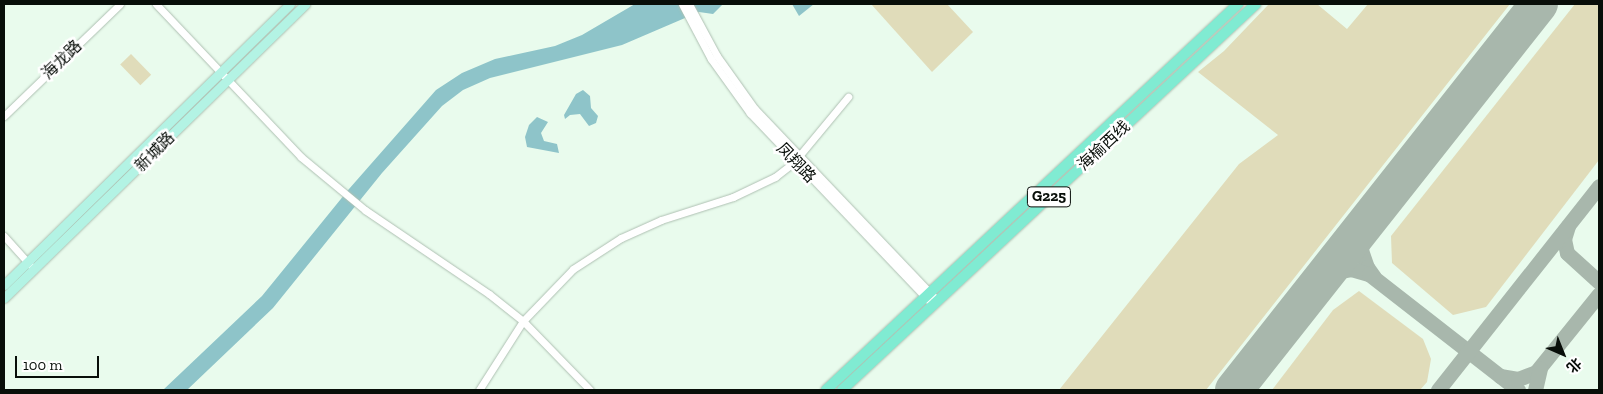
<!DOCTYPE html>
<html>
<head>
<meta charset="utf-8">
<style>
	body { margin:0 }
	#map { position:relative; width:1603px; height:394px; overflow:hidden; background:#e9fbed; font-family:"Zilla Slab","Noto Sans SC",serif }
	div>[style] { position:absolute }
	.green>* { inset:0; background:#e0dcba; transform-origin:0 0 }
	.water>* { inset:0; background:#8ec4c9 }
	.taxiway>* { height:15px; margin:-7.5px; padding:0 7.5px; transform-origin:7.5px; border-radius:7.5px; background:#a8b7ac }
	.runway>* { height:38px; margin:-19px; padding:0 19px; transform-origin:19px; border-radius:19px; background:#a8b7ac }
	.roads { filter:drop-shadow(0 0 1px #aec0b2) drop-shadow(0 0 1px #aec0b2) }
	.minor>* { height:7px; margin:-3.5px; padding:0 3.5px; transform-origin:3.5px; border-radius:3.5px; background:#fff }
	.major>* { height:9px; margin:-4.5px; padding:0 4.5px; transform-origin:4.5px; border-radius:4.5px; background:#b3f3e4 }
	.highway>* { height:10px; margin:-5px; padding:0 5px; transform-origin:5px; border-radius:5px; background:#80ebd2 }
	span { translate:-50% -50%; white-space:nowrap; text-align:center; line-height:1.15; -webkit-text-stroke:5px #fff; paint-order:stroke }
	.shield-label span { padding:1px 4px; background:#fff; border:1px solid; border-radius:4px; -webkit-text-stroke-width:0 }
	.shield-label { font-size:15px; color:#080e09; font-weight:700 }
	.street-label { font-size:16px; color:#080e09 }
	.frame { position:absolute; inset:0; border:5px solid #080e09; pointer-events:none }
	.north { position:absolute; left:1538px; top:329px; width:50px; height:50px; -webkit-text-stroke:4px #fff; paint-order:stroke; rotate:136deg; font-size:14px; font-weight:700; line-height:20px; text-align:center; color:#080e09 }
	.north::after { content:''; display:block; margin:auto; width:18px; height:22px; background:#080e09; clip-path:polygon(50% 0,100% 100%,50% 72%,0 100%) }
	.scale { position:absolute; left:15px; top:356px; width:84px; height:22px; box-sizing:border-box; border:2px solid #080e09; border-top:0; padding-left:6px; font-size:15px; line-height:18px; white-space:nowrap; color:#080e09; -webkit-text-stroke:4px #fff; paint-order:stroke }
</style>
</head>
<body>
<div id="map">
	<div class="green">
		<div style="clip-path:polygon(871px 4px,947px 4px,973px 32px,932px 72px)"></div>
		<div style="clip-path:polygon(1269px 4px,1317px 4px,1347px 29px,1368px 4px,1510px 4px,1206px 390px,1059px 390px,1239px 164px,1278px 135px,1198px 72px,1224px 51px)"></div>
		<div style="clip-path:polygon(1575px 4px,1599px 4px,1599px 160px,1486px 307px,1453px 315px,1392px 263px,1391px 236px)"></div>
		<div style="left:131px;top:54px;width:29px;height:15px;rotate:46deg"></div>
		<div style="clip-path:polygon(1359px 291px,1423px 339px,1431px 359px,1427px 382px,1420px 390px,1272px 390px,1333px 310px)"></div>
	</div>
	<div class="water">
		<div style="clip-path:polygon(635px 4px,723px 4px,713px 14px,699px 12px,622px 45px,490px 78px,463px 90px,442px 106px,382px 173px,273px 308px,187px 390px,163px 390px,262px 296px,349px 189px,436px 90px,462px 73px,495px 59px,555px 46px,582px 35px)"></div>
		<div style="clip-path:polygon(792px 4px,814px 4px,799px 16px)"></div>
		<div style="clip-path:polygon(583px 90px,590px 96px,591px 108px,598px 116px,596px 123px,589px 126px,580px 114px,570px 115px,565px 119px,564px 115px,576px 94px)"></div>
		<div style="clip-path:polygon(537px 117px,548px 122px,541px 133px,544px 141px,557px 144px,559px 153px,527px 147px,525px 137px,529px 125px)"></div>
	</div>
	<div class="taxiway">
		<div style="left:1370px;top:218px;width:17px;rotate:118deg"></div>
		<div style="left:1362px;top:233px;width:17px;rotate:93deg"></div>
		<div style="left:1361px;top:250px;width:18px;rotate:71deg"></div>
		<div style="left:1367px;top:267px;width:12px;rotate:55deg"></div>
		<div style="left:1568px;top:226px;width:14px;rotate:107deg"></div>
		<div style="left:1564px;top:239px;width:14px;rotate:78deg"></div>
		<div style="left:1567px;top:253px;width:43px;rotate:42.2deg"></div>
		<div style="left:1315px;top:287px;width:30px;rotate:-33deg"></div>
		<div style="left:1340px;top:271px;width:11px;rotate:-10deg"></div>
		<div style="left:1351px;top:269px;width:19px;rotate:16deg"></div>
		<div style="left:1369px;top:274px;width:189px;rotate:37.9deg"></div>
		<div style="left:1500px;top:376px;width:18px;rotate:9deg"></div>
		<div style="left:1518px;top:379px;width:19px;rotate:-21deg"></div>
		<div style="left:1536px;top:372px;width:100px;rotate:-51.1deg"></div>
		<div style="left:1438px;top:390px;width:260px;rotate:-51.7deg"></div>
		<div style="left:1535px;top:390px;width:22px;rotate:-77deg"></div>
	</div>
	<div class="runway">
		<div style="left:1234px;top:390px;width:492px;rotate:-51.7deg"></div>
	</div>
	<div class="roads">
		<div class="minor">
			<div style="left:156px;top:4px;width:211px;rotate:46.5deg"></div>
			<div style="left:301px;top:157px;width:83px;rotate:39.6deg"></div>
			<div style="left:365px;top:210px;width:150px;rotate:34.1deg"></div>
			<div style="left:489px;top:294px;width:43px;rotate:38.5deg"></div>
			<div style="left:523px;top:321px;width:96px;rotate:45.8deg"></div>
			<div style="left:682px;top:4px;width:62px;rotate:62.2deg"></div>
			<div style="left:711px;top:59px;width:67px;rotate:54.2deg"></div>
			<div style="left:750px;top:113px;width:258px;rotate:46.4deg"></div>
			<div style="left:689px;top:4px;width:59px;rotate:61.7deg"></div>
			<div style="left:717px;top:56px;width:65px;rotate:54.4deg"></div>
			<div style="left:755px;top:109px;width:264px;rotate:46.4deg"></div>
			<div style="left:4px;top:116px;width:161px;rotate:-44deg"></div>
			<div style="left:4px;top:236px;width:39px;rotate:48deg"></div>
			<div style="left:479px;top:390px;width:82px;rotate:-57.5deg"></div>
			<div style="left:523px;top:321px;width:72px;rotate:-46.1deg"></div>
			<div style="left:573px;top:269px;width:57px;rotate:-32.9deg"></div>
			<div style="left:621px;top:238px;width:44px;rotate:-24.2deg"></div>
			<div style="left:661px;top:220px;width:76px;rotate:-17.7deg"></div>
			<div style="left:733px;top:197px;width:47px;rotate:-25.5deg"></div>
			<div style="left:775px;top:177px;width:24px;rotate:-38deg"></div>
			<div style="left:794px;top:162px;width:85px;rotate:-50.3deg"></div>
		</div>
		<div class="major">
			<div style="left:4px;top:285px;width:401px;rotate:-44.5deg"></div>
			<div style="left:4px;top:298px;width:421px;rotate:-44.3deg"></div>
		</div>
		<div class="highway">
			<div style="left:826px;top:390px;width:565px;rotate:-43.13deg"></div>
			<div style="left:842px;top:390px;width:566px;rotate:-43deg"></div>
		</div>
	</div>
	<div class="shield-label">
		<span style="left:1049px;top:197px">G225</span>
	</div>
	<div class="street-label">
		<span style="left:62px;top:60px;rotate:-44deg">海龙路</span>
		<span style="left:1104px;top:146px;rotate:-43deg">海榆西线</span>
		<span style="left:155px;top:152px;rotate:-45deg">新城路</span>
		<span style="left:796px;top:163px;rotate:46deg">凤翔路</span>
	</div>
	<div class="frame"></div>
	<div class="north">北</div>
	<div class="scale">100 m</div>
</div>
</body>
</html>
